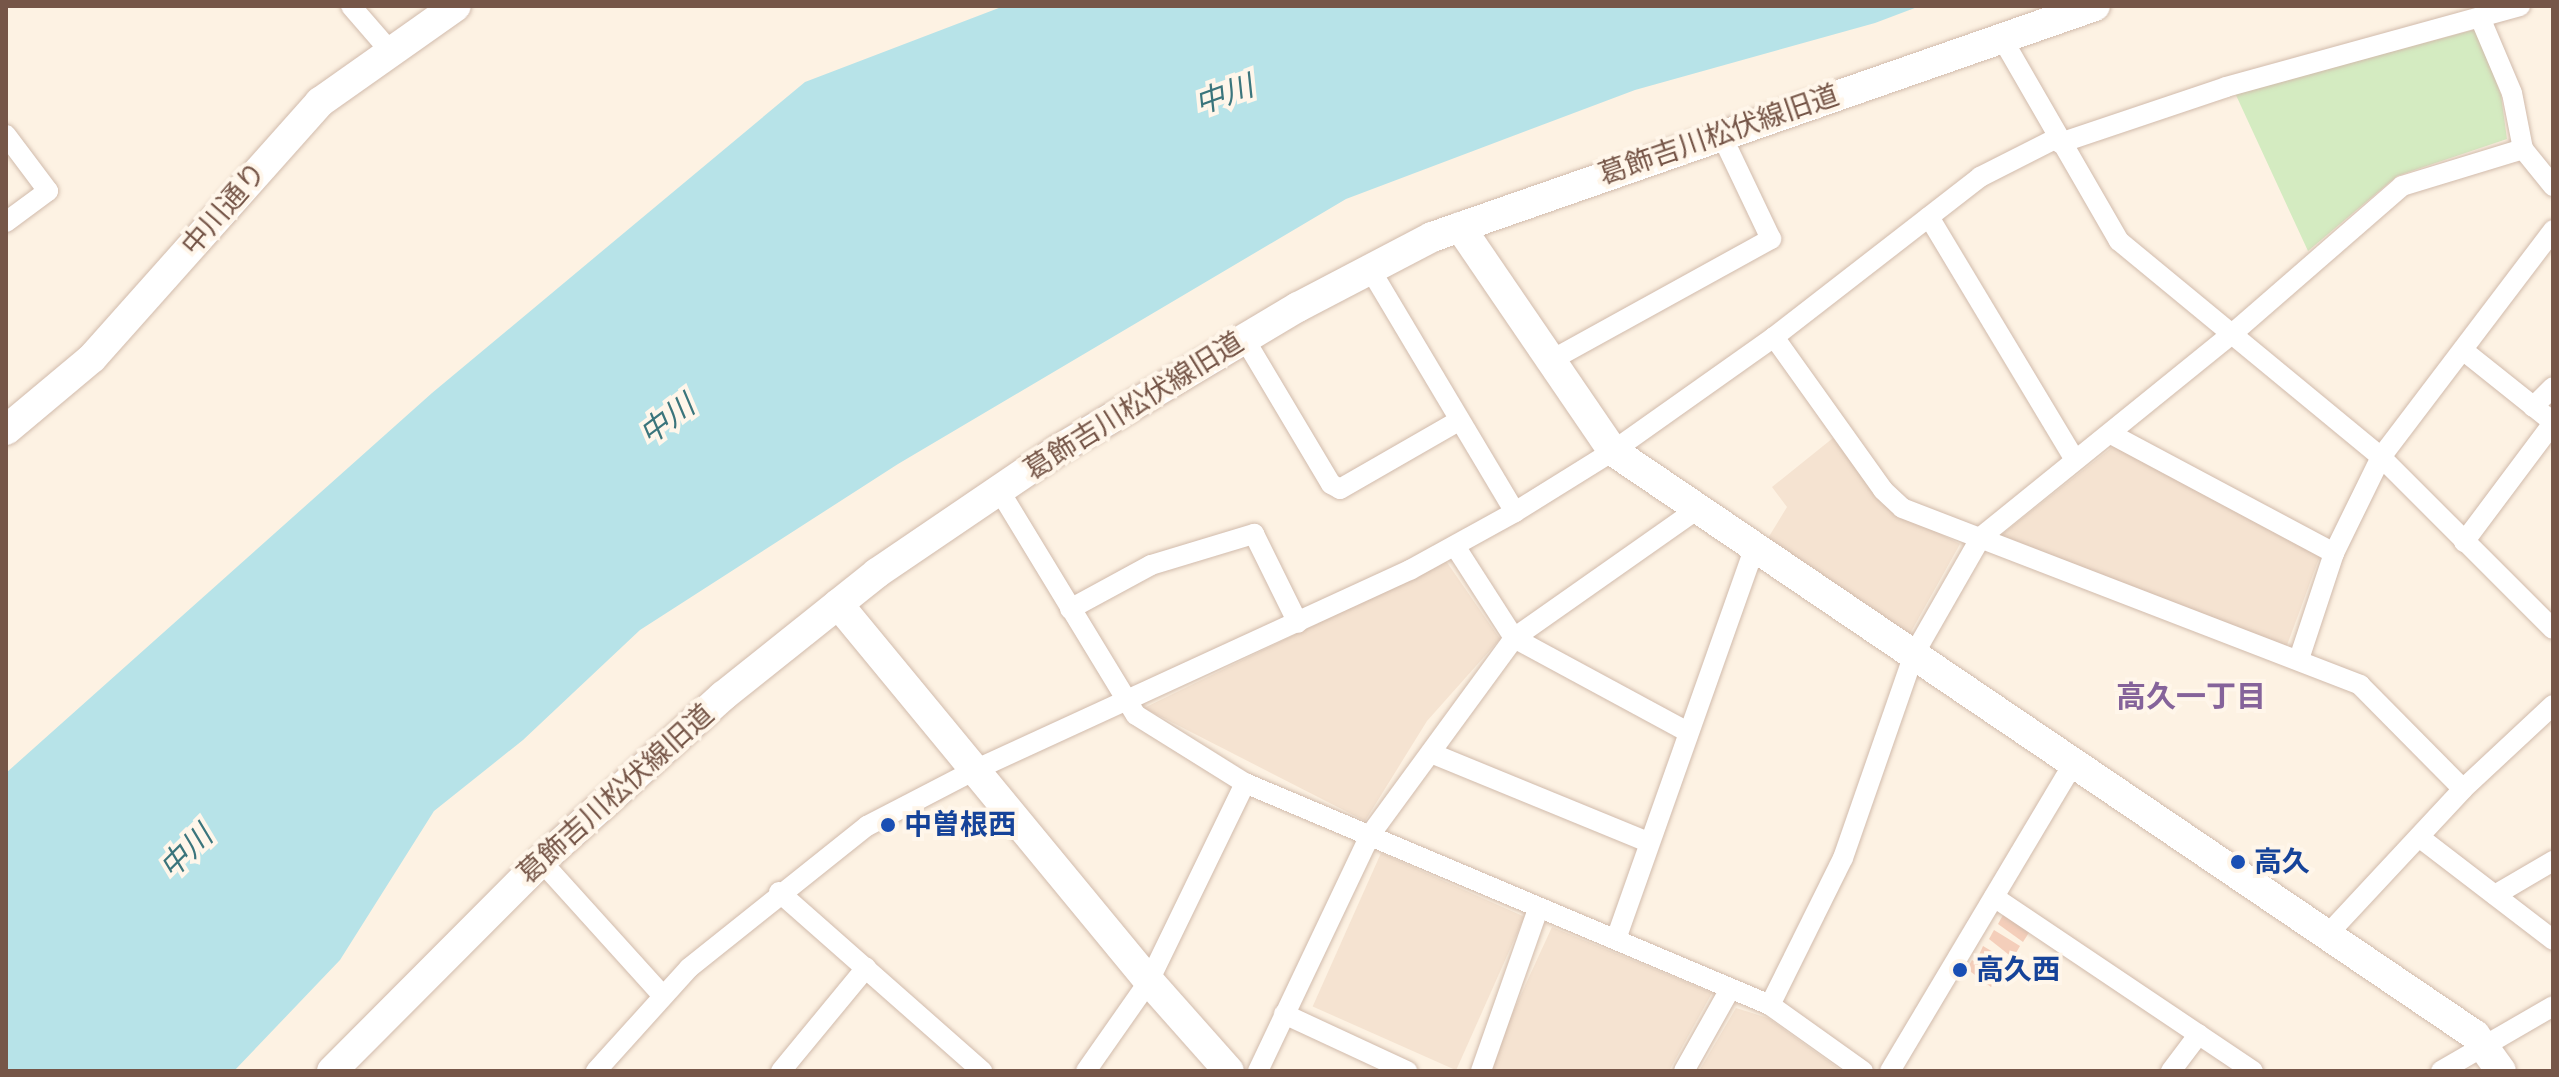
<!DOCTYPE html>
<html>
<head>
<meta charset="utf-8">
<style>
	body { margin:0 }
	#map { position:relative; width:2559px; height:1077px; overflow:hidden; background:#fdf2e3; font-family:Jost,"Noto Sans JP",sans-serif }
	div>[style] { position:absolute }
	.residential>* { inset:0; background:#f5e3d1; transform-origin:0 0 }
	.green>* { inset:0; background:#d4ebc1 }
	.water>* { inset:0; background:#b7e3e8 }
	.building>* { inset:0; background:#f4ceba }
	.roads { filter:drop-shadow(0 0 2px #d1bbac) drop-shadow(0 0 2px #d1bbac) }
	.street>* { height:20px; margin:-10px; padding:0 10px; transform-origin:10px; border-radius:10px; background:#fff }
	.secondary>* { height:30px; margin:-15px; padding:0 15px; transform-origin:15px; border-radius:15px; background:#fff }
	.dots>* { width:22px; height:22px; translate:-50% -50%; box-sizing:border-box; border:4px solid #fff6ea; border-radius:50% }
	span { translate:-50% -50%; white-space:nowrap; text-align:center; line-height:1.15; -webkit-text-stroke:8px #fff6ea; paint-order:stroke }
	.street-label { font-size:28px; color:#765648 }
	.transit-label { font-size:28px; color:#164399; font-weight:700 }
	.left { translate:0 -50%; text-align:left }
	.water-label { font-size:30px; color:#3b757c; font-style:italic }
	.neighbourhood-label { font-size:30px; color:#85639a; font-weight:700 }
	.frame { position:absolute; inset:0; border:8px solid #765648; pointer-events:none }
</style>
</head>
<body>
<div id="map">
	<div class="residential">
		<div style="clip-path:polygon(1833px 438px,1882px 504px,1960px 544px,1907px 639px,1765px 543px,1787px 507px,1772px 487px)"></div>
		<div style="clip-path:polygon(2115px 445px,2321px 553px,2286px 648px,2001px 535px)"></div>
		<div style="clip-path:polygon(1446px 561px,1500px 639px,1427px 721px,1365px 821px,1144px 708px)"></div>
		<div style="left:1381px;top:853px;width:157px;height:168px;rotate:24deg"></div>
		<div style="clip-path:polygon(1552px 927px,1712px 993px,1669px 1071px,1486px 1071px)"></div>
		<div style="clip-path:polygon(1736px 1008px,1768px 1018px,1842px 1071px,1699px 1071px)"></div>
	</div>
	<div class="green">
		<div style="clip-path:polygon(2477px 29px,2501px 95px,2507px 139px,2397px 176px,2308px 251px,2235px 93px)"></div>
	</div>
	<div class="water">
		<div style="clip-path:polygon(1004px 6px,1920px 6px,1875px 23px,1635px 90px,1346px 199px,898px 464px,640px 630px,523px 740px,434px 811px,340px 960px,234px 1071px,6px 1071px,6px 773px,432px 393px,805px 82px)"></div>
	</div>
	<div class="building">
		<div style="clip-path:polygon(2003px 915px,2030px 931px,2023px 942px,1998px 924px)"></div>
		<div style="clip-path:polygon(1994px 930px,2020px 946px,2013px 958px,1989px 939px)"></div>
		<div style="clip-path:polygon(1983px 946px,2008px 961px,2002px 973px,1979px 955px)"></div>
		<div style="clip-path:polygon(1972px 960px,1998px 977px,1991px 987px,1967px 969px)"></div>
	</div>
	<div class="roads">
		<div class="street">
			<div style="left:351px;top:6px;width:60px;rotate:49.1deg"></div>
			<div style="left:2481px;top:20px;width:79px;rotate:67deg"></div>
			<div style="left:2512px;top:93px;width:57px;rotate:78.9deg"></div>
			<div style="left:2003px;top:40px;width:232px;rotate:60deg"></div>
			<div style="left:2119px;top:241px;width:340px;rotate:39.5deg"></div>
			<div style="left:2381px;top:457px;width:243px;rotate:45deg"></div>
			<div style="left:6px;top:135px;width:70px;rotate:53.1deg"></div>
			<div style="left:48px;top:191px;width:52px;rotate:143.6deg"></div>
			<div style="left:2060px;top:143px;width:175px;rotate:-18.6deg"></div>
			<div style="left:2226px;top:87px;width:305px;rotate:-15.4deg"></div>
			<div style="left:1929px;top:217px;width:283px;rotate:59deg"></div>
			<div style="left:1370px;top:269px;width:283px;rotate:59.2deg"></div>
			<div style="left:1774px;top:337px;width:188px;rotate:54.5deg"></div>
			<div style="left:1883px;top:490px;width:26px;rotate:43deg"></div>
			<div style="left:1902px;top:508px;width:491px;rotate:21.1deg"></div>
			<div style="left:2360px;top:685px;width:146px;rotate:45.3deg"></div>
			<div style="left:1244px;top:338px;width:170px;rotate:59.2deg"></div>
			<div style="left:1331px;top:484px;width:10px;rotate:29deg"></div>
			<div style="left:1340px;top:489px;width:138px;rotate:-29.9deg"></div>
			<div style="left:2464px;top:351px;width:114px;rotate:38.6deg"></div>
			<div style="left:1548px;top:362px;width:255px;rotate:-28.9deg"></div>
			<div style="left:1771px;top:239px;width:116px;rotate:-115.5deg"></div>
			<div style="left:2533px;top:407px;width:28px;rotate:-45deg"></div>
			<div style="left:2111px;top:434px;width:253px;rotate:28.1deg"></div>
			<div style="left:999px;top:490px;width:263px;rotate:58.7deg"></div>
			<div style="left:1136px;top:715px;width:128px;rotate:32deg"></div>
			<div style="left:1245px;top:783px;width:570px;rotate:22.92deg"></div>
			<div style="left:1770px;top:1005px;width:114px;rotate:35.4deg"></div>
			<div style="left:2464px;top:542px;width:149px;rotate:-53.2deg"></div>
			<div style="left:1455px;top:546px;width:109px;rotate:57.3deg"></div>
			<div style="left:1514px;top:638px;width:196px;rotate:28.4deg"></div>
			<div style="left:1070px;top:609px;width:92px;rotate:-28.5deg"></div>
			<div style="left:1151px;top:565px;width:108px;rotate:-16.8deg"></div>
			<div style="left:1254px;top:534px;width:99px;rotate:63.7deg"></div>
			<div style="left:2299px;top:659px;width:112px;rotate:-71.7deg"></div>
			<div style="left:2334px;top:553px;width:107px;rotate:-63.9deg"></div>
			<div style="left:2381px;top:457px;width:285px;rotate:-52.8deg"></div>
			<div style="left:1431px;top:753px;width:235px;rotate:22.3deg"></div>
			<div style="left:2419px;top:837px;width:169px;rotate:37.5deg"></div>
			<div style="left:541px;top:861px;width:182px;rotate:47.9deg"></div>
			<div style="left:779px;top:892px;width:271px;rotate:41.4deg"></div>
			<div style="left:2495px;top:895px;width:67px;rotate:-30.4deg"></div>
			<div style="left:1994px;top:897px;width:312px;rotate:33.9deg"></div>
			<div style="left:2328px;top:934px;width:198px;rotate:-47deg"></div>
			<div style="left:2463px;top:789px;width:123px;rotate:-43deg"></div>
			<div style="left:1616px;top:939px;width:414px;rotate:-70.5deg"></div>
			<div style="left:1770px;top:1005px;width:164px;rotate:-63.6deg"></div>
			<div style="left:1843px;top:858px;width:216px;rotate:-70.8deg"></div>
			<div style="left:1914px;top:654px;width:135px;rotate:-60.2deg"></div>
			<div style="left:1981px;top:537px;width:323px;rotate:-39deg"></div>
			<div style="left:2232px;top:334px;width:225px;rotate:-41deg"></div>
			<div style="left:2402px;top:186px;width:127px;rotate:-17deg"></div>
			<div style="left:2523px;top:149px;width:48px;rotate:51deg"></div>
			<div style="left:1284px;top:1014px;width:136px;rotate:24.9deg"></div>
			<div style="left:596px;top:1071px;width:139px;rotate:-47.9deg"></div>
			<div style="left:689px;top:968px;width:228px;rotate:-38.6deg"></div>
			<div style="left:867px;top:826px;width:124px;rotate:-27.4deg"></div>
			<div style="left:977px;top:769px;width:477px;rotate:-24.7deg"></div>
			<div style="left:1410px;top:570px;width:120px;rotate:-28.9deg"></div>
			<div style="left:1515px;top:512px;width:115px;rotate:-31.9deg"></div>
			<div style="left:1613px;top:451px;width:197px;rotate:-35.3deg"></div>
			<div style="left:1774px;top:337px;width:261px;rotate:-37.8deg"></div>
			<div style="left:1980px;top:177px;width:86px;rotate:-26.9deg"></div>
			<div style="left:781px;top:1071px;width:134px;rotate:-50.5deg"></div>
			<div style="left:1086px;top:1071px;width:110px;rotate:-55deg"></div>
			<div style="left:1149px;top:981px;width:220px;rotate:-64.1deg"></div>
			<div style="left:1258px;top:1071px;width:261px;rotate:-64.6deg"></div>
			<div style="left:1370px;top:835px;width:244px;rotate:-53.8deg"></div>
			<div style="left:1514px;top:638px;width:223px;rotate:-35.1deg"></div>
			<div style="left:1481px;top:1071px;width:172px;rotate:-70.6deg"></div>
			<div style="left:1684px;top:1071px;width:94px;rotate:-60.7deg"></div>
			<div style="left:1890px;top:1071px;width:357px;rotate:-59.2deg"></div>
			<div style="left:2171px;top:1071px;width:46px;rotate:-52.9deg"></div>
			<div style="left:2441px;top:1071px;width:129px;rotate:-30.1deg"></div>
		</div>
		<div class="secondary">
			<div style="left:1460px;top:227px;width:271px;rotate:55.7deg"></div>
			<div style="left:1613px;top:451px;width:1041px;rotate:34.12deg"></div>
			<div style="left:2475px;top:1035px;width:44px;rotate:54.2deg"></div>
			<div style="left:6px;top:430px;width:112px;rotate:-39.9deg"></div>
			<div style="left:92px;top:358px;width:343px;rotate:-48.3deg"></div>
			<div style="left:320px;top:102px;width:166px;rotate:-35.2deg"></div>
			<div style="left:838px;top:604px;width:489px;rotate:50.5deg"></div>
			<div style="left:1149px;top:981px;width:120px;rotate:48.4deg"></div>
			<div style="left:332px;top:1071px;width:296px;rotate:-45.1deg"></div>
			<div style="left:541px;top:861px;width:246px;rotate:-42.2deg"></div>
			<div style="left:723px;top:696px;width:197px;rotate:-38.6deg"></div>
			<div style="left:877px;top:573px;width:219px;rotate:-34.2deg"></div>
			<div style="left:1058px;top:450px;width:279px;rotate:-30.8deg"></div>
			<div style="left:1298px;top:307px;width:151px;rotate:-27.6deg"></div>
			<div style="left:1432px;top:237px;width:702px;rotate:-19.21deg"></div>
		</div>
	</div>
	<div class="dots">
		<div style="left:888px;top:825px;background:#1a4fb4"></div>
		<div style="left:2238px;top:862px;background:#1a4fb4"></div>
		<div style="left:1960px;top:970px;background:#1a4fb4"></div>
	</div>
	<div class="street-label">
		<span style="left:1719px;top:135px;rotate:-19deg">葛飾吉川松伏線旧道</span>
		<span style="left:224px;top:209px;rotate:-49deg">中川通り</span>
		<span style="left:1134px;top:406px;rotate:-32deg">葛飾吉川松伏線旧道</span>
		<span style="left:616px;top:794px;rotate:-42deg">葛飾吉川松伏線旧道</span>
	</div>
	<div class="transit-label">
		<span class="left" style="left:904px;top:825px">中曽根西</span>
		<span class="left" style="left:2254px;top:862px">高久</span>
		<span class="left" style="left:1976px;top:970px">高久西</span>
	</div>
	<div class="water-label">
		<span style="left:1224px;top:95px;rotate:-20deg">中川</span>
		<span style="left:667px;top:420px;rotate:-37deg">中川</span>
		<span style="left:186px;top:852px;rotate:-45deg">中川</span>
	</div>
	<div class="neighbourhood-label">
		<span style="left:2191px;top:697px">高久一丁目</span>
	</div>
	<div class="frame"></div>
</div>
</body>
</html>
